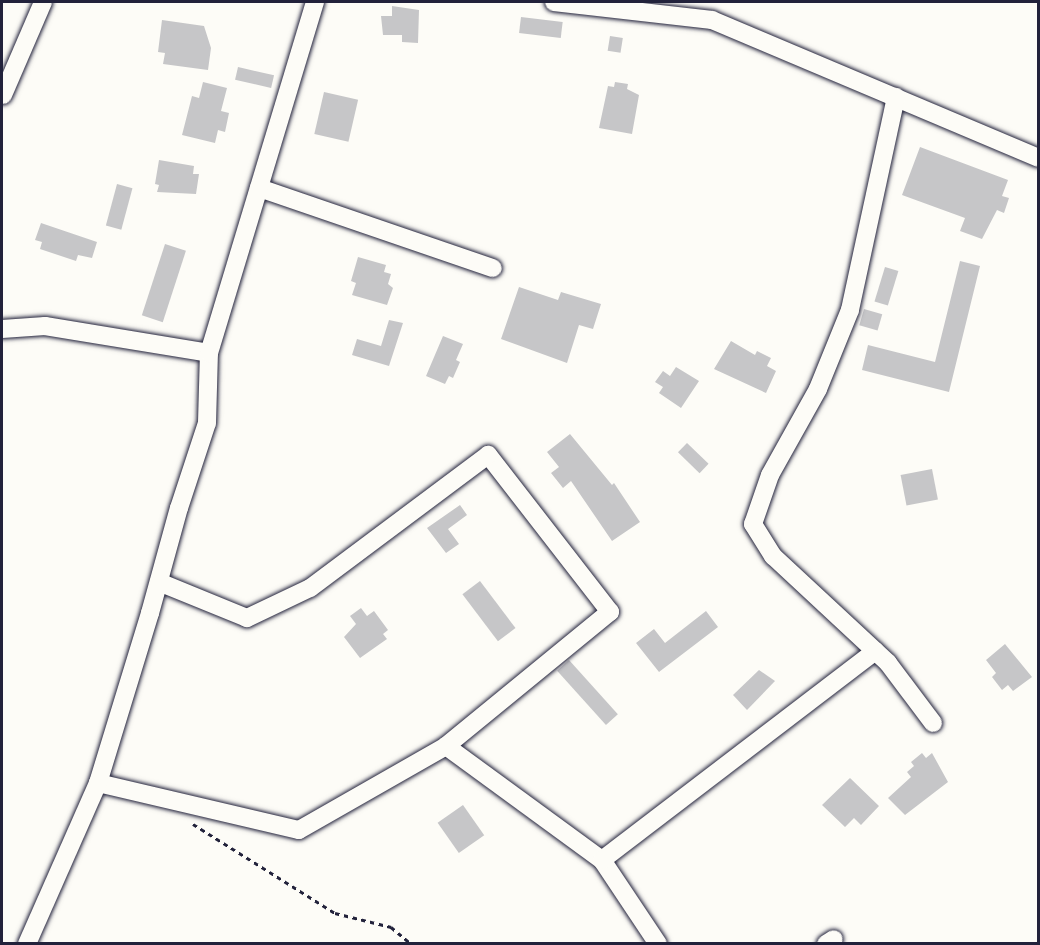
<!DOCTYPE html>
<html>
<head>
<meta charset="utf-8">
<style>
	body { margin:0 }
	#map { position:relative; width:1040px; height:945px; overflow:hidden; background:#fdfcf7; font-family:Delius,sans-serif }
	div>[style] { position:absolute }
	.building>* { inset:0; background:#c6c6c8; transform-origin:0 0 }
	.path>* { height:3px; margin-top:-1.5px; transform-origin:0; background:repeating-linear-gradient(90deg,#22223b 0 4.5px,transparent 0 9px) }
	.roads { filter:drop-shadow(0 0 2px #22223b) drop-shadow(0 0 2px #22223b) }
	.street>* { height:18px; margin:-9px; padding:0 9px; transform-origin:9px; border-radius:9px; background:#fdfcf7 }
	span { translate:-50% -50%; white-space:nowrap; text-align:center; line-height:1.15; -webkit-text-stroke:4.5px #fdfcf7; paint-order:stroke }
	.frame { position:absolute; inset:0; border:3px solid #22223b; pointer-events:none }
</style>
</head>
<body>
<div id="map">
	<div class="building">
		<div style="clip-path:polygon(392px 6px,419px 10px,418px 43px,402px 42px,402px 35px,383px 35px,381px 16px,392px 16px)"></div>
		<div style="left:521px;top:17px;width:42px;height:16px;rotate:7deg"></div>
		<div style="clip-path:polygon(162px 20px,204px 26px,211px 48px,208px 70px,163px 64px,165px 53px,158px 52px)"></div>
		<div style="left:610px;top:36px;width:13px;height:15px;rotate:9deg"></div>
		<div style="left:238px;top:67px;width:37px;height:13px;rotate:13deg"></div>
		<div style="clip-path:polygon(203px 82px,227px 88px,221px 111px,229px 113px,225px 132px,218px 130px,215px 143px,182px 135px,192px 96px,199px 98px)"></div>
		<div style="clip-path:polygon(615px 82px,628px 84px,627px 89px,639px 95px,632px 134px,599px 128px,608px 86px,614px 87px)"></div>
		<div style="left:324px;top:92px;width:35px;height:43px;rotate:13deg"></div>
		<div style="clip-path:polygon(920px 147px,1008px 180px,1002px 196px,1009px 198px,1004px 213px,997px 210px,982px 239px,960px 231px,965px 218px,902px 195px)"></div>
		<div style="clip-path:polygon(159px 160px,194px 166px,193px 174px,199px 174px,196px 194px,157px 192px,159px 185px,155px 184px)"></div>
		<div style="left:117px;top:184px;width:16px;height:43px;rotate:15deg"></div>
		<div style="clip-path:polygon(41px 223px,97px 242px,92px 258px,78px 255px,76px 261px,40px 249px,42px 242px,35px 240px)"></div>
		<div style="left:165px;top:244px;width:22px;height:75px;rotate:18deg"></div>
		<div style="clip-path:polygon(358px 257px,386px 265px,384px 272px,391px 274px,388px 284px,393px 288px,387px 305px,352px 295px,356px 283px,351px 281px)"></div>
		<div style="clip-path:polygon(960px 261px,980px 266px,949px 392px,862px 370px,868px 345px,935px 362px)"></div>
		<div style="left:885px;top:267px;width:14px;height:36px;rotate:17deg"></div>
		<div style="clip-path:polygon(519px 287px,558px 300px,561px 292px,601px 304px,593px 329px,579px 325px,567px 363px,501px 339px)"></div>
		<div style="left:864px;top:309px;width:19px;height:17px;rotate:16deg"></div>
		<div style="clip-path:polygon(389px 320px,403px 323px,389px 366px,352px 355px,357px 339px,381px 346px)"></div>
		<div style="clip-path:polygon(443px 336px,463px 344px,456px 360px,460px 362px,453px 378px,449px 376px,445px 384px,426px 376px)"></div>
		<div style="clip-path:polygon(731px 341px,755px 355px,757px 351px,771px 358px,767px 366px,776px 371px,766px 393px,714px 369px)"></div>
		<div style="clip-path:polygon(676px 367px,699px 381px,681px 408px,659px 393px,663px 387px,655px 382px,663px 371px,670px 376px)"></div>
		<div style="clip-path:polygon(570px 434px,612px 485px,614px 483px,640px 522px,612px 541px,571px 481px,563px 488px,551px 473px,559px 467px,547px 452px)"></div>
		<div style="left:687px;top:443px;width:30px;height:13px;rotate:44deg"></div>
		<div style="left:932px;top:469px;width:31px;height:32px;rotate:79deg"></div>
		<div style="clip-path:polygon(460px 505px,467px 515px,448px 529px,459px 544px,446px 553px,427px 528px)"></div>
		<div style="left:480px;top:581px;width:59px;height:22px;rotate:53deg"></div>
		<div style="clip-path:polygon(361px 608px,367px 616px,374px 611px,388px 630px,383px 634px,387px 639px,360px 658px,344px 637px,356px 624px,350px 616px)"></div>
		<div style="clip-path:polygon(706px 611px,718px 627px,659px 672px,636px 643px,654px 629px,665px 643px)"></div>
		<div style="clip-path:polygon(1005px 644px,1032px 677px,1013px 691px,1008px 685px,1002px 690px,992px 677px,996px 673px,986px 660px)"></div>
		<div style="left:569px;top:660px;width:73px;height:16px;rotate:48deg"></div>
		<div style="clip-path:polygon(759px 670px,775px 681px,747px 710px,733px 695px)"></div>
		<div style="clip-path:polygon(922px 753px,926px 758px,932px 753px,948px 782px,905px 815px,888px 798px,911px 777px,907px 772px,914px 766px,911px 762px)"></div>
		<div style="clip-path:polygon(850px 778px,879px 806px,861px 825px,854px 818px,845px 827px,822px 805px)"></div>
		<div style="left:463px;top:805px;width:37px;height:31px;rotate:55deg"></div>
	</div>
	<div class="path">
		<div style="left:193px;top:824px;width:168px;rotate:32.1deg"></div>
		<div style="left:335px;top:913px;width:58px;rotate:14deg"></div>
		<div style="left:391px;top:927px;width:26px;rotate:40deg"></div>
	</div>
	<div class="roads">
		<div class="street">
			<div style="left:554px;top:2px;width:159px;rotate:6.5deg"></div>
			<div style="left:712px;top:20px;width:354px;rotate:22.9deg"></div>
			<div style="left:3px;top:95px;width:101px;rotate:-66.7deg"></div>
			<div style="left:896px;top:97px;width:218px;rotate:102.2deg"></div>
			<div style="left:850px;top:310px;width:85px;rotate:112.1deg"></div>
			<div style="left:818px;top:389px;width:98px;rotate:119.2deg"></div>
			<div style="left:770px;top:475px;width:52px;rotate:109.1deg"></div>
			<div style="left:753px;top:524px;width:38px;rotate:58deg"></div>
			<div style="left:773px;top:556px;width:157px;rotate:42.9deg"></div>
			<div style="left:888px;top:663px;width:75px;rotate:53.1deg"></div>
			<div style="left:259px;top:188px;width:247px;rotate:18.9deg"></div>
			<div style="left:2px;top:329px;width:43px;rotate:-4deg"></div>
			<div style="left:45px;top:326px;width:166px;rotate:9.3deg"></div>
			<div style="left:446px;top:746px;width:193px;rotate:36.2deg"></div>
			<div style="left:602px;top:860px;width:101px;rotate:56.3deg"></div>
			<div style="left:98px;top:783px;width:206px;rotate:13.2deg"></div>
			<div style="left:299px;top:830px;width:169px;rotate:-29.7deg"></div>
			<div style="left:446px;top:746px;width:212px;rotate:-39.3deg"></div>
			<div style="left:610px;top:612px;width:199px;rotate:-127.8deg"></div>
			<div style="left:488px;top:455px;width:222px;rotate:143.2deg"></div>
			<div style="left:310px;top:588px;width:70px;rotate:154.5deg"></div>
			<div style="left:247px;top:618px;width:95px;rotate:-157.8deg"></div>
			<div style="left:602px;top:860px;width:344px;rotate:-37.4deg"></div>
			<div style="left:27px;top:944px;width:176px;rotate:-66.2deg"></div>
			<div style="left:98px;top:783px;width:178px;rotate:-73deg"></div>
			<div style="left:150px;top:613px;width:109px;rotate:-74.6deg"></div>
			<div style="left:179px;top:508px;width:89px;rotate:-71.8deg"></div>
			<div style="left:207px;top:423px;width:70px;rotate:-88.4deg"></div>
			<div style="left:209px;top:353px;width:367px;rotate:-73.2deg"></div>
			<div style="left:826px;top:944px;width:9px;rotate:-32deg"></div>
		</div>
	</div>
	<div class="frame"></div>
</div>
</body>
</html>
